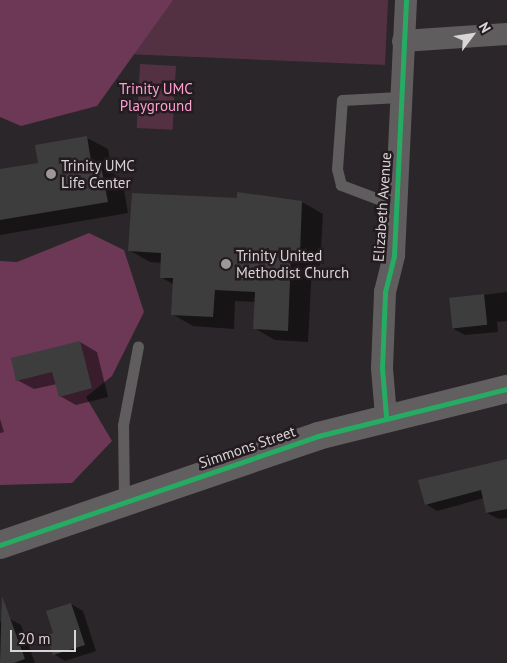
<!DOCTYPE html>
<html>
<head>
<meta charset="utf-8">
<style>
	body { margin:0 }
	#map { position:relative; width:507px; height:663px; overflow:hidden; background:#2b2629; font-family:"PT Sans",sans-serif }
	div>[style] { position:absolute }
	.green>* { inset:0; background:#533143; transform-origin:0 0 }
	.forest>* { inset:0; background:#6c3855 }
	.shadow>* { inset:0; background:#0007 }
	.building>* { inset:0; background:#3d3d3d; transform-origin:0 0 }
	.lane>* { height:11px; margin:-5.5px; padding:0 5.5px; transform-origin:5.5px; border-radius:5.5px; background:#5f5d5e }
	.street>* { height:22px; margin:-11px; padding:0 11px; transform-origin:11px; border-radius:11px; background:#5f5d5e }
	.secondary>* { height:28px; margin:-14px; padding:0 14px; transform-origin:14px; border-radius:14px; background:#625f60 }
	.cycleway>* { height:5px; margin:-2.5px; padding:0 2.5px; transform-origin:2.5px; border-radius:2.5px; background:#26ab63 }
	.dots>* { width:14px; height:14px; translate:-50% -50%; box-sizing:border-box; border:2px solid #231b1f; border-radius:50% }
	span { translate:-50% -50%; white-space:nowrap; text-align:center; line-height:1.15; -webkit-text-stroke:5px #231b1f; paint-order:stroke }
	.park-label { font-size:15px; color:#fda1d1 }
	.poi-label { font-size:15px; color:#d9d4d6 }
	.left { translate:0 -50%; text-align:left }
	.street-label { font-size:15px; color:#d9d4d6 }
	.north { position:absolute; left:447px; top:10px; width:50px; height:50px; -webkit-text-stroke:4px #231b1f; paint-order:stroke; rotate:59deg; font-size:14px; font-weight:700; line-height:20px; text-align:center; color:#d9d4d6 }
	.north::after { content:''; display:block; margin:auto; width:18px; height:22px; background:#d9d4d6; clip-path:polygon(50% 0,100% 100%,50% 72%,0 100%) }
	.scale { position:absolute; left:10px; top:630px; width:66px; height:22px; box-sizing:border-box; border:2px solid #d9d4d6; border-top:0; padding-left:6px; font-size:15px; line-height:18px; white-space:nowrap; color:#d9d4d6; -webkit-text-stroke:4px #231b1f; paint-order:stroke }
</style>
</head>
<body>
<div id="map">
	<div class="green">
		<div style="clip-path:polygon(131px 0,388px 0,385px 65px,124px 54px)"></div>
		<div style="left:140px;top:64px;width:36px;height:64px;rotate:3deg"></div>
	</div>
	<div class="forest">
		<div style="clip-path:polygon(0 0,173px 0,97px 106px,21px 126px,0 117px)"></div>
		<div style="clip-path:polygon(89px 233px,124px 250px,144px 312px,112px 376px,86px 397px,112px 441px,72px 483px,0 485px,0 261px,17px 262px)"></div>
	</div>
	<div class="shadow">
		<div style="clip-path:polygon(87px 138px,108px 149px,112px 173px,122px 179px,128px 213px,0 235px,0 171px,40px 164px)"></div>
		<div style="clip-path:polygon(238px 194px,302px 202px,323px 214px,320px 266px,312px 265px,308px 342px,275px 340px,254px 328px,256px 302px,235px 301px,234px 329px,193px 326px,172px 314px,174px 285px,161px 277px,162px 263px,150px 262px,129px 250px,238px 200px)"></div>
		<div style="clip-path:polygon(507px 292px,507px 321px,497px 322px,498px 332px,465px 335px,454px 329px,451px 299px)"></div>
		<div style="clip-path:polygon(80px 342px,97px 352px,108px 397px,76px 405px,60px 396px,57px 384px,34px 389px,17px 380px)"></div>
		<div style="clip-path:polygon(0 419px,4px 432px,0 433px)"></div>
		<div style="clip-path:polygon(507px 460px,507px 518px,499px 519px,487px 513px,484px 498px,437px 511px,426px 504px)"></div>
		<div style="clip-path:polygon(71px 604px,83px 611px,96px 651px,65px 661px,54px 654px,54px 633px)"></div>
		<div style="clip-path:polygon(10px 619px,21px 625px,35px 663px,0 663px,0 622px)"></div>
	</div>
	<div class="building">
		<div style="clip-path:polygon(87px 136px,92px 167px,101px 166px,108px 202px,0 220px,0 169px,38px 163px,35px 145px)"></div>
		<div style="clip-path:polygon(237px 192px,302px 201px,300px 254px,291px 254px,288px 331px,253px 329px,255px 292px,215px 290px,213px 317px,171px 315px,173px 278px,160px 278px,161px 253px,128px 251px,132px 193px,237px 198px)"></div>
		<div style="left:484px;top:294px;width:31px;height:35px;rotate:84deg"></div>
		<div style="clip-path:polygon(80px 341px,92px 388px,59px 397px,52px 372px,16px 381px,11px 358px)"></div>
		<div style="clip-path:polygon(507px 459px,507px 509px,486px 513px,481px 490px,425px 505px,418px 480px)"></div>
		<div style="clip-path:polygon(2px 596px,25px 659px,14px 663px,0 663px)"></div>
		<div style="clip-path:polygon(71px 603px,85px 645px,53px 655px,46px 635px,53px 633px,46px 611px)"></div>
	</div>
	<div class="lane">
		<div style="left:397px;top:206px;width:60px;rotate:-159.4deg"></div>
		<div style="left:341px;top:185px;width:16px;rotate:-104deg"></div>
		<div style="left:337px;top:169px;width:69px;rotate:-85.9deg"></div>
		<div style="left:342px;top:100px;width:58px;rotate:-3deg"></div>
		<div style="left:124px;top:502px;width:77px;rotate:-90.7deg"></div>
		<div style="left:123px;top:425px;width:80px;rotate:-79.2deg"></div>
	</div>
	<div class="street">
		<div style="left:403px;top:41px;width:104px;rotate:-3.9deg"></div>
		<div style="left:386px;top:416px;width:48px;rotate:-94.8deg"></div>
		<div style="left:382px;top:368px;width:76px;rotate:-87.7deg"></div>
		<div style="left:385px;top:292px;width:38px;rotate:-76deg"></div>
		<div style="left:394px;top:255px;width:255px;rotate:-87.3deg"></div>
	</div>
	<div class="secondary">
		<div style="left:0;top:545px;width:336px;rotate:-18.9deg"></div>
		<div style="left:318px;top:436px;width:195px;rotate:-14deg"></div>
	</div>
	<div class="cycleway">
		<div style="left:386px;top:416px;width:48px;rotate:-94.8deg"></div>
		<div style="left:382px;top:368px;width:76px;rotate:-87.7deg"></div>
		<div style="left:385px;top:292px;width:38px;rotate:-76deg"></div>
		<div style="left:394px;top:255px;width:255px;rotate:-87.3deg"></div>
		<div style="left:0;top:545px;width:336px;rotate:-18.9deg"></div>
		<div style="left:318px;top:436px;width:195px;rotate:-14deg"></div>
	</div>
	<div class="dots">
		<div style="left:51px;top:174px;background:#9c9799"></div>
		<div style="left:226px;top:264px;background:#9c9799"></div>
	</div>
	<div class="park-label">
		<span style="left:156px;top:97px">Trinity UMC<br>Playground</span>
	</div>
	<div class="poi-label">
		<span class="left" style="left:61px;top:174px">Trinity UMC<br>Life Center</span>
		<span class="left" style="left:236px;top:264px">Trinity United<br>Methodist Church</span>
	</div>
	<div class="street-label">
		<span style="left:382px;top:207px;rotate:-86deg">Elizabeth Avenue</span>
		<span style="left:247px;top:447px;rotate:-19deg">Simmons Street</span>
	</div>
	<div class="north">N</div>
	<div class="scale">20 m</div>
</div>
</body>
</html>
